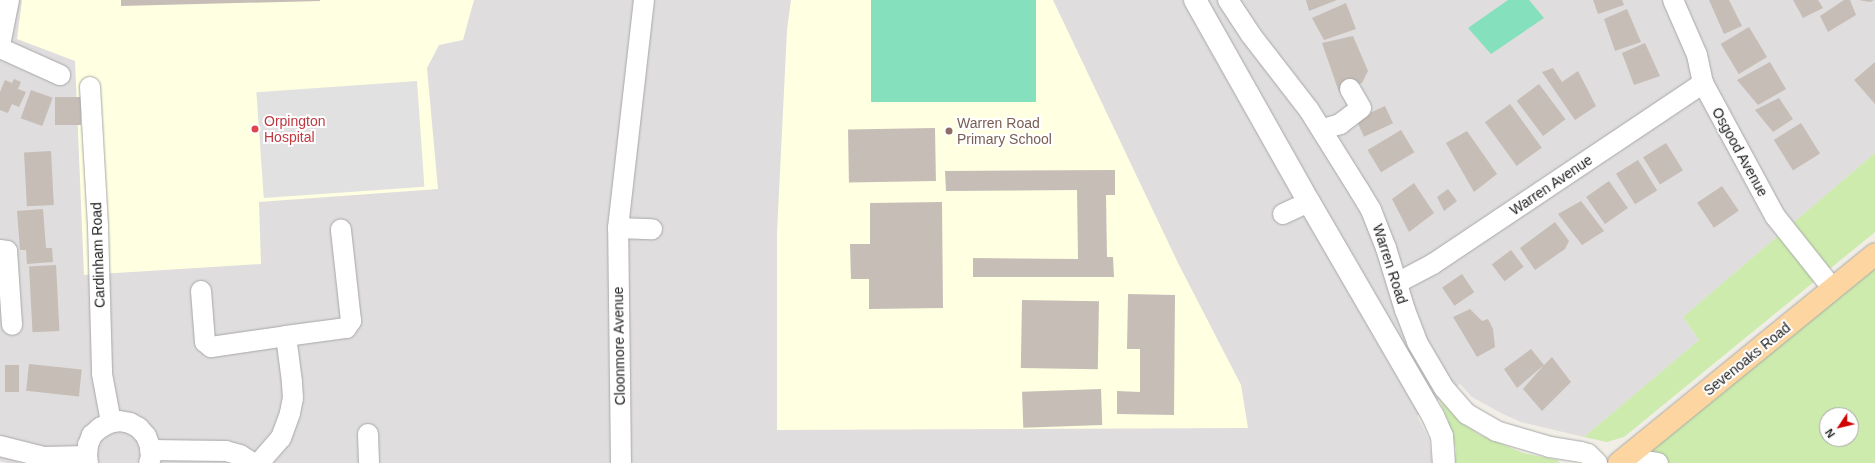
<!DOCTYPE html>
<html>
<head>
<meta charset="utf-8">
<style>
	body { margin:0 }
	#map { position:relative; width:1875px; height:463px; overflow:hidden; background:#f1eee7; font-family:Helvetica,sans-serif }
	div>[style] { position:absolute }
	.residential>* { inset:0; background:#dfdddd }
	.education>* { inset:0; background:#ffffe2 }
	.grass>* { inset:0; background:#ccebad }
	.pitch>* { inset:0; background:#85e0bd; transform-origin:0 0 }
	.parking>* { inset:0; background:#e1e1e1; transform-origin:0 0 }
	.building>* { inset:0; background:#c6bdb6; transform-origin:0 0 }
	.roads { filter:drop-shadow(0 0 1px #a8a8a8) drop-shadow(0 0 1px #a8a8a8) }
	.minor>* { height:20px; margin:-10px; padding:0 10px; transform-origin:10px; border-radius:10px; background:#fff }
	.tertiary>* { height:22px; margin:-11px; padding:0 11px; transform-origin:11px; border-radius:11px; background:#fff }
	.primary>* { height:22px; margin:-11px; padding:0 11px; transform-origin:11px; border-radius:11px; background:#fdd5a0 }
	.dots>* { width:11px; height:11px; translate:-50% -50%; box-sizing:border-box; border:2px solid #fff; border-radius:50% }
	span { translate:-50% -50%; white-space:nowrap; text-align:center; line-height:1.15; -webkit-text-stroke:4px #fff; paint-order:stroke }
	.health-label { font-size:14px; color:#be3a42 }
	.left { translate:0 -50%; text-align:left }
	.education-label { font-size:14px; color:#785e54 }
	.street-label { font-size:14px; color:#212121 }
	.north { position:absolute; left:1819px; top:407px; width:40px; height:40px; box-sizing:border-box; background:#fff; border:1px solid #a6a6a6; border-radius:50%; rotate:235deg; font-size:11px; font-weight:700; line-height:16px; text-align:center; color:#212121 }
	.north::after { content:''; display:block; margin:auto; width:14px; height:18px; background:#d10001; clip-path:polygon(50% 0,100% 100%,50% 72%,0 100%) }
</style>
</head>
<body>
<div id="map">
	<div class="residential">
		<div style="clip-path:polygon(0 0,1875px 0,1875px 153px,1683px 317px,1699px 340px,1584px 437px,1521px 422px,1503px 414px,1472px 397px,1460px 384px,1417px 416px,1429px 439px,1432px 463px,7px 463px,0 461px)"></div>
	</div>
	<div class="education">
		<div style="clip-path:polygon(22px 0,474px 0,463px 40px,439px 45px,427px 68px,438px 189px,259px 202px,261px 264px,84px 275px,75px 61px,17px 39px)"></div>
		<div style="clip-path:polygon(791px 0,1053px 0,1178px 263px,1241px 385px,1248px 428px,777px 430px,777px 232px,787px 30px)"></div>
	</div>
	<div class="grass">
		<div style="clip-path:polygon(1875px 153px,1875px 232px,1624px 437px,1607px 442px,1584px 437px,1699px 340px,1683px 317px)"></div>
		<div style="clip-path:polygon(evenodd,1875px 266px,1875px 463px,1633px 463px,1875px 266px,1827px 415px,1851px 415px,1851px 439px,1827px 439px,1827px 415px)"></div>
		<div style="clip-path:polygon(1439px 399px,1458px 419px,1478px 434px,1523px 453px,1557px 460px,1560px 463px,1454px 463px,1456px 450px,1448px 420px)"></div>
	</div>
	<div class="pitch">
		<div style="left:871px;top:0;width:165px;height:102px"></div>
		<div style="clip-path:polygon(1508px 0,1529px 0,1544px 18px,1491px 54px,1468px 28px)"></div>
	</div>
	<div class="parking">
		<div style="left:417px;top:81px;width:106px;height:161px;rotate:86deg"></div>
	</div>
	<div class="building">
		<div style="clip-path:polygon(121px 0,320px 0,320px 1px,121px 6px)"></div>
		<div style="clip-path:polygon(1306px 0,1337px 0,1309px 11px)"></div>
		<div style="clip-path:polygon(1593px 0,1622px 0,1624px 5px,1598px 14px)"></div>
		<div style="clip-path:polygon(1709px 0,1729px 0,1742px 26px,1724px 34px)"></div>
		<div style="clip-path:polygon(1793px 0,1818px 0,1823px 8px,1803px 18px)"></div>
		<div style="clip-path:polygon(1844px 0,1850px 0,1856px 15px,1828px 32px,1820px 16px)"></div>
		<div style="clip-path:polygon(1859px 0,1874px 0,1870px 2px)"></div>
		<div style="clip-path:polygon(1346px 3px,1356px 29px,1324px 40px,1312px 18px)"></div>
		<div style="clip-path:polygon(1627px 9px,1641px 42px,1615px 51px,1604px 19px)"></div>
		<div style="left:1749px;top:27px;width:35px;height:33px;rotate:59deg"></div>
		<div style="clip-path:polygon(1353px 36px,1368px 71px,1362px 83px,1339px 92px,1322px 43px)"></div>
		<div style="clip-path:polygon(1645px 43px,1660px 76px,1634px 85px,1622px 53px)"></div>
		<div style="clip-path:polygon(1770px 62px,1786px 89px,1758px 105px,1737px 80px)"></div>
		<div style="clip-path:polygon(1875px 62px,1875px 104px,1854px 80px)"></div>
		<div style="clip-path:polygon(1553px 68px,1562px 82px,1578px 71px,1596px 106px,1575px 120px,1542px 72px)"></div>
		<div style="clip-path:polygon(14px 79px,21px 82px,18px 89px,26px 92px,19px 107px,12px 104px,8px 113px,0 110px,0 92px,5px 80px,12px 83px)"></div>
		<div style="left:1539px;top:84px;width:44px;height:28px;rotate:53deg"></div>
		<div style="left:31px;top:90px;width:23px;height:30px;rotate:20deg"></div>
		<div style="left:55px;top:97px;width:26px;height:28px"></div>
		<div style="clip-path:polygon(1779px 98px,1793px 119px,1773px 132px,1755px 110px)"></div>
		<div style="left:1510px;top:104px;width:54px;height:31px;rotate:54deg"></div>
		<div style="left:1385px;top:106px;width:19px;height:32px;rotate:65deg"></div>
		<div style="left:1801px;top:123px;width:36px;height:32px;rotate:58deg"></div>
		<div style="left:935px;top:128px;width:53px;height:87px;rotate:89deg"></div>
		<div style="left:1401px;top:130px;width:26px;height:39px;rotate:59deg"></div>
		<div style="clip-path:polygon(1467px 131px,1497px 174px,1474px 192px,1446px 143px)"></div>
		<div style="left:1666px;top:143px;width:32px;height:27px;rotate:58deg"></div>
		<div style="left:51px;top:151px;width:54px;height:27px;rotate:87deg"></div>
		<div style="left:1638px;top:160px;width:36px;height:26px;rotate:58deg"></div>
		<div style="clip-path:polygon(1115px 170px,1115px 195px,1106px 195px,1107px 257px,1113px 257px,1114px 277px,973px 277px,973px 258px,1078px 259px,1077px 190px,946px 191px,945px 171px)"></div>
		<div style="left:1609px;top:181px;width:33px;height:28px;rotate:55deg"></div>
		<div style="clip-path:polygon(1414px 183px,1434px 213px,1409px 232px,1392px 199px)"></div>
		<div style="left:1722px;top:186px;width:30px;height:30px;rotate:56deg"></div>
		<div style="clip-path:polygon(1448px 189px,1457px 201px,1444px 211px,1437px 197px)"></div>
		<div style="clip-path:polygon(1581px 201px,1604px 231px,1582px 245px,1558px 214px)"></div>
		<div style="clip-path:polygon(942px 202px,943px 308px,869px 309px,869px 279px,851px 279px,850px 244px,870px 244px,870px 203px)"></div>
		<div style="clip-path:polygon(43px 209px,46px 248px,52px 248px,53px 262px,27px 264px,26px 250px,20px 250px,17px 211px)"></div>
		<div style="clip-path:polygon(1555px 222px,1569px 241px,1565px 249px,1535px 270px,1520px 248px)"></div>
		<div style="left:1511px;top:250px;width:21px;height:24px;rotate:53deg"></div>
		<div style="left:56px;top:265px;width:66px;height:27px;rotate:87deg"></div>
		<div style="left:1462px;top:274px;width:22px;height:24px;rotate:56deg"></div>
		<div style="clip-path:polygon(1128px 294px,1175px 295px,1174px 415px,1117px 414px,1117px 391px,1140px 392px,1140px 349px,1127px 349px)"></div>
		<div style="left:1022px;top:300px;width:77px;height:68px;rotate:1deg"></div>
		<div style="clip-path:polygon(1470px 309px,1482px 321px,1488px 319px,1493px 329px,1495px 347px,1477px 357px,1453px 317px)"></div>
		<div style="clip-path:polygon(1531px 349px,1544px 365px,1552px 357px,1571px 382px,1542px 411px,1523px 389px,1544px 365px,1517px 388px,1504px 369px)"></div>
		<div style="left:29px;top:364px;width:53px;height:27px;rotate:6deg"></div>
		<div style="left:5px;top:365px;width:14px;height:27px"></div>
		<div style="left:1101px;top:389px;width:36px;height:79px;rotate:88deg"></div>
	</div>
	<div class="roads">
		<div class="minor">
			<div style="left:1228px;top:0;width:42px;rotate:56.7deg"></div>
			<div style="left:1251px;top:35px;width:95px;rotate:52.3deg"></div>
			<div style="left:1309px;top:110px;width:94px;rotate:58deg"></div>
			<div style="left:1359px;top:190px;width:23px;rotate:59deg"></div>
			<div style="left:1371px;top:210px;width:41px;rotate:68.5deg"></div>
			<div style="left:1386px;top:248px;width:65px;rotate:73deg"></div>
			<div style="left:1405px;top:310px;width:34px;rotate:69deg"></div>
			<div style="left:1417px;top:342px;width:53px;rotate:59.6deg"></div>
			<div style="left:1444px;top:388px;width:35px;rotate:49deg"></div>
			<div style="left:1467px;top:414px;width:34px;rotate:30deg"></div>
			<div style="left:1496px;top:431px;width:56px;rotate:16.5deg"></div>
			<div style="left:1550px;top:447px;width:31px;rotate:9deg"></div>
			<div style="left:1581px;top:452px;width:7px;rotate:16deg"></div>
			<div style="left:1588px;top:454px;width:13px;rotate:45deg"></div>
			<div style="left:1673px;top:0;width:60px;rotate:66.4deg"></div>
			<div style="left:1697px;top:55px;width:29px;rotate:78deg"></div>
			<div style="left:1703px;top:83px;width:151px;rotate:61.6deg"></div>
			<div style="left:1775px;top:216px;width:93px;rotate:51.5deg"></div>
			<div style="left:0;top:45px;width:46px;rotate:-78.7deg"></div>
			<div style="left:0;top:48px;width:66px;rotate:24.2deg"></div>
			<div style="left:90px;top:87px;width:140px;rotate:86.7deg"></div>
			<div style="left:98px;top:227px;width:147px;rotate:88.4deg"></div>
			<div style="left:102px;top:374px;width:49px;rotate:79.4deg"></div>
			<div style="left:1323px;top:129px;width:18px;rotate:-16deg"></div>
			<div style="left:1340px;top:124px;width:26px;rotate:-37deg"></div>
			<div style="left:1361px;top:108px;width:22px;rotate:-120deg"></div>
			<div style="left:1283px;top:214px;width:29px;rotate:-25deg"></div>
			<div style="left:618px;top:228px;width:34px;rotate:2deg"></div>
			<div style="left:0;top:250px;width:7px;rotate:8deg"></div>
			<div style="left:7px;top:251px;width:74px;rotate:86.1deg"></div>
			<div style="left:1397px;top:283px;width:41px;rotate:-27.8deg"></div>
			<div style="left:1433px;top:264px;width:325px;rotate:-33.8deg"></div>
			<div style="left:201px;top:291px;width:51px;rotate:85.5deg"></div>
			<div style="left:205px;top:342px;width:8px;rotate:40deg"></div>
			<div style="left:211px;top:347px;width:76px;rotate:-8.3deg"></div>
			<div style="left:368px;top:434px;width:29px;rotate:88deg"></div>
			<div style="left:0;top:446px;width:45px;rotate:14deg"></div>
			<div style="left:44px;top:457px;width:43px;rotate:-1.3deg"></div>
			<div style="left:150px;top:450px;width:76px;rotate:0.8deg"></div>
			<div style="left:226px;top:451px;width:15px;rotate:16deg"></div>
			<div style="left:240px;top:455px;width:15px;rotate:32deg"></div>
			<div style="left:1630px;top:454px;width:16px;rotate:27deg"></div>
			<div style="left:1644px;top:461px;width:14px;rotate:8deg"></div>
			<div style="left:88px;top:463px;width:7px;rotate:-98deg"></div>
			<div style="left:87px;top:456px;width:11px;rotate:-85deg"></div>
			<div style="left:88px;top:445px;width:11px;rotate:-68deg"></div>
			<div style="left:92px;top:435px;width:11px;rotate:-41deg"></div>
			<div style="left:100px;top:428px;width:10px;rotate:-29deg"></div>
			<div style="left:109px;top:423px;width:10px;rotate:-11deg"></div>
			<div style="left:119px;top:421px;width:11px;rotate:10deg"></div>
			<div style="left:130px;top:423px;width:10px;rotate:29deg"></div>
			<div style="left:139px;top:428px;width:11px;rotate:49deg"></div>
			<div style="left:146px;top:436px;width:11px;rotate:68deg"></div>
			<div style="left:150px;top:446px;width:11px;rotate:85deg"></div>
			<div style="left:151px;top:457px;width:6px;rotate:108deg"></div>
			<div style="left:259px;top:463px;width:33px;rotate:-49deg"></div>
			<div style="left:281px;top:438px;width:27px;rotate:-70deg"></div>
			<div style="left:290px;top:413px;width:15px;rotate:-79deg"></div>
			<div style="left:293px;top:398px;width:16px;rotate:-94deg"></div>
			<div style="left:292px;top:382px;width:46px;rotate:-97.4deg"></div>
			<div style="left:286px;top:336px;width:61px;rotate:-7.6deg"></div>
			<div style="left:346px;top:328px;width:9px;rotate:-54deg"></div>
			<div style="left:351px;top:321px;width:92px;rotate:-96.3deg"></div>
			<div style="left:621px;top:463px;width:235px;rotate:-90.7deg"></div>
			<div style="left:618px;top:228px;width:229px;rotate:-83.5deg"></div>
		</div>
		<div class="tertiary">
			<div style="left:1195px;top:0;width:232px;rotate:60.6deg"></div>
			<div style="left:1309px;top:202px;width:247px;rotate:59.9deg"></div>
			<div style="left:1433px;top:416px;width:22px;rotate:66deg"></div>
			<div style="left:1442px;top:436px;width:27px;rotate:86deg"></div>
		</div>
		<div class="primary">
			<div style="left:1619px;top:463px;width:330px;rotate:-39.2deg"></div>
		</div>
	</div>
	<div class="dots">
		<div style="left:255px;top:129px;background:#e0444e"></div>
		<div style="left:949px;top:131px;background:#8d6e63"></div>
	</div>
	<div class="health-label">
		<span class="left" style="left:264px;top:129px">Orpington<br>Hospital</span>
	</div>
	<div class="education-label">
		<span class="left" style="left:957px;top:131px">Warren Road<br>Primary School</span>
	</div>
	<div class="street-label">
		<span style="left:1740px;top:152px;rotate:61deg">Osgood Avenue</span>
		<span style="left:1551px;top:185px;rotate:-34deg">Warren Avenue</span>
		<span style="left:98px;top:255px;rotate:-92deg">Cardinham Road</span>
		<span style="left:1390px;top:264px;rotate:72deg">Warren Road</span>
		<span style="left:619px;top:346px;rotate:-91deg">Cloonmore Avenue</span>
		<span style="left:1747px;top:359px;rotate:-39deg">Sevenoaks Road</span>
	</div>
	<div class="north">N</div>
</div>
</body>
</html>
